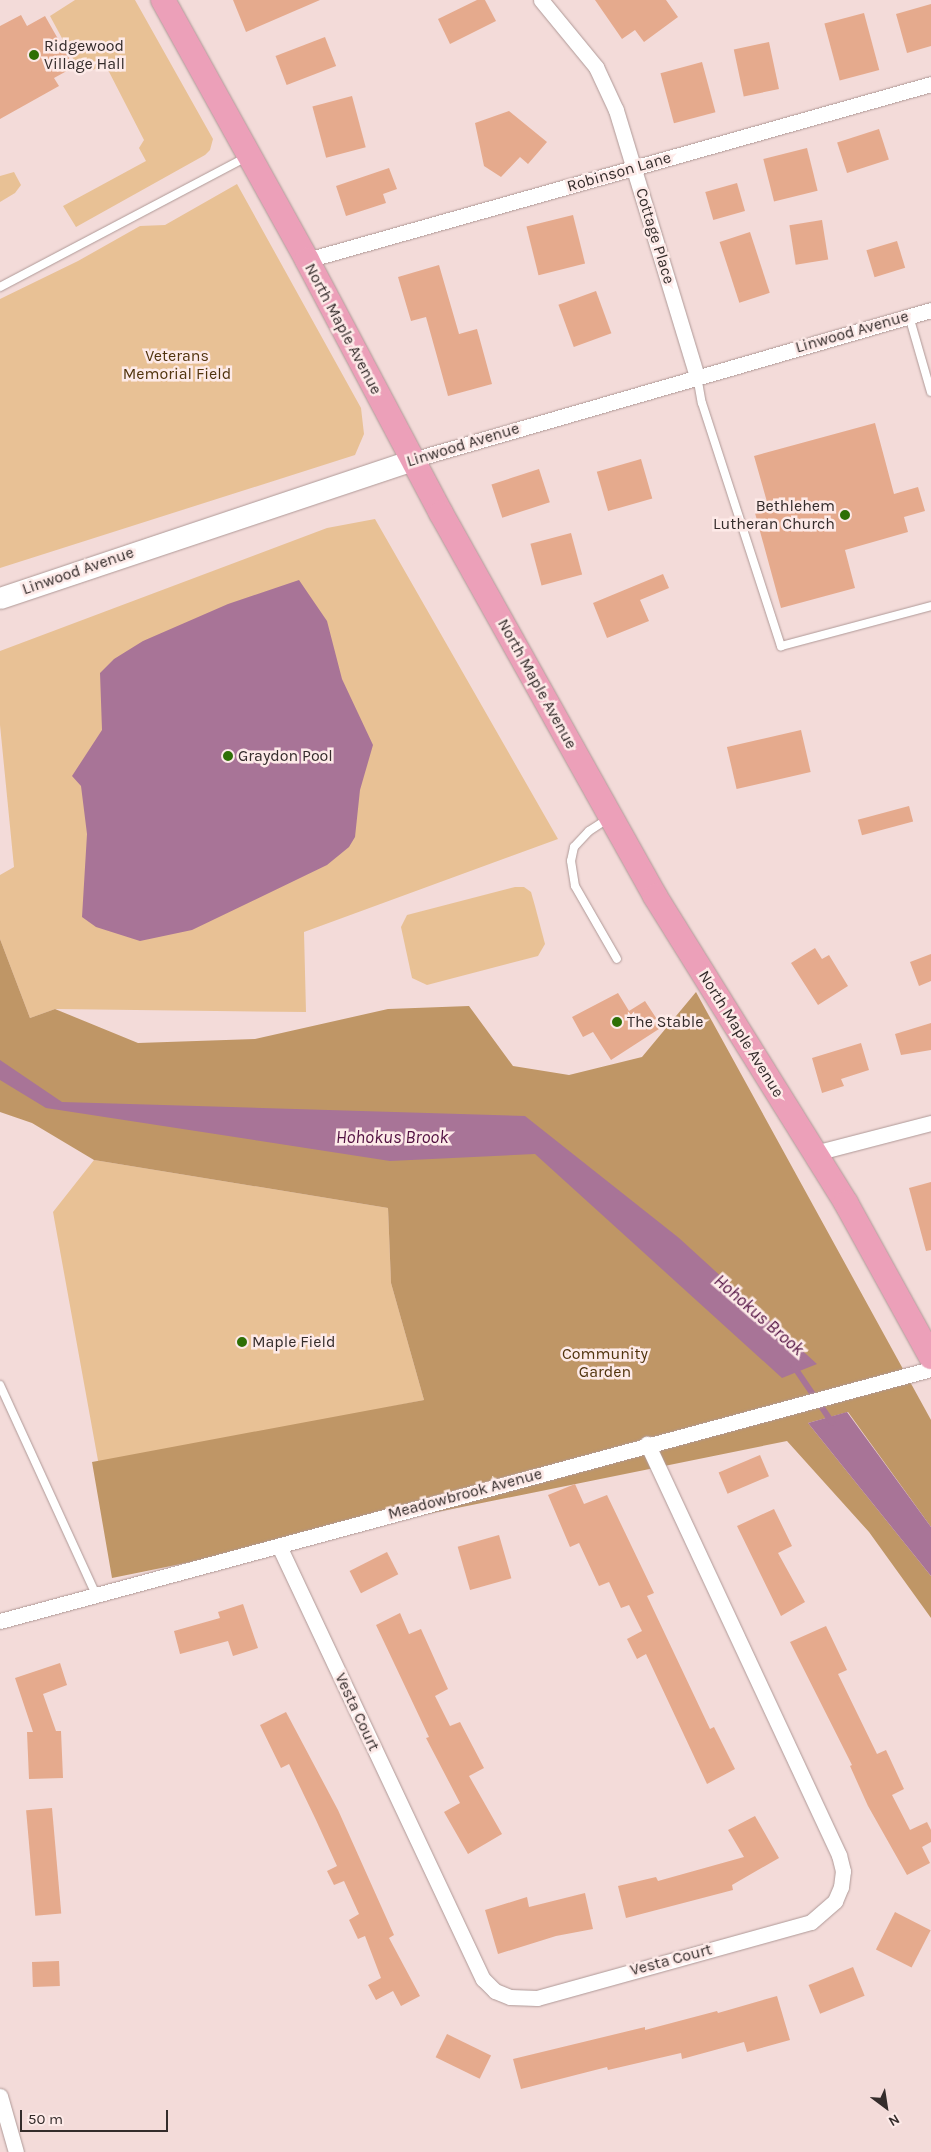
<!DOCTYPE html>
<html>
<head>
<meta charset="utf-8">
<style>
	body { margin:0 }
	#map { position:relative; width:931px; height:2152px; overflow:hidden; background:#f3dbd9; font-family:Karla,sans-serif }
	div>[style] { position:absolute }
	.green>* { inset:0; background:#e8c195 }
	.forest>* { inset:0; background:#bf9666 }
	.water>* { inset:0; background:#a87497 }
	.stream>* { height:5.5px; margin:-2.75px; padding:0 2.75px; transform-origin:2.75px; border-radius:2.75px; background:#a87497 }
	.building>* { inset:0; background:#e5aa8d; transform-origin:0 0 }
	.roads { filter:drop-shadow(0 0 1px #af9997) drop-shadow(0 0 1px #af9997) }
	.service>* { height:8px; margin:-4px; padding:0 4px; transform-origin:4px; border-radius:4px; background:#fff }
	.minor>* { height:15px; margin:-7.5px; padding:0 7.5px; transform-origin:7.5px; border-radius:7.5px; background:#fff }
	.secondary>* { height:21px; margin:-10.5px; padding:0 10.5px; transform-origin:10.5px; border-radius:10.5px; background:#fff }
	.primary>* { height:24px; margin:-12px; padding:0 12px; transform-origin:12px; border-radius:12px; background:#eca0b9 }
	.dots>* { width:14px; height:14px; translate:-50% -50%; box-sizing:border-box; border:2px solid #fdeae8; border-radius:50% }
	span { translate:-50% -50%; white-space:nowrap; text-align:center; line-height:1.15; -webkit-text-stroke:5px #fdeae8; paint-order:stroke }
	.poi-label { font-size:16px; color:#342c2b }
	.left { translate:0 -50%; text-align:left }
	.right { translate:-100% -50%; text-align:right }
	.street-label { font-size:16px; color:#342c2b }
	.park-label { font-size:16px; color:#50330d }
	.water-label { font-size:18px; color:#521142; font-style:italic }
	.north { position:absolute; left:861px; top:2082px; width:50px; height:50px; -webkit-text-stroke:4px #fdeae8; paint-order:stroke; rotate:149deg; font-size:14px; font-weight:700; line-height:20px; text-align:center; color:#342c2b }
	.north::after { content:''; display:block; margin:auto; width:18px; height:22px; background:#342c2b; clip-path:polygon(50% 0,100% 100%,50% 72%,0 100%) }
	.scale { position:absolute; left:20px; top:2110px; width:148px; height:22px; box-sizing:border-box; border:2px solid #342c2b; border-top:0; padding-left:6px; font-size:15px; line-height:18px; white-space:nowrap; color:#342c2b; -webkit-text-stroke:4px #fdeae8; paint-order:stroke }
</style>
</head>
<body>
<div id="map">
	<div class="green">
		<div style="clip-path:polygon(75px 0,135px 0,213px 139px,210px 150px,205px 155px,76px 227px,63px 206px,146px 161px,139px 148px,144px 140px,105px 64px,93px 70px,77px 66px,50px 16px)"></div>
		<div style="clip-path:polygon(14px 172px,21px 185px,15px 193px,0 202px,0 176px)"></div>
		<div style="clip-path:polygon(237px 184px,361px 408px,364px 434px,355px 455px,0 568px,0 299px,78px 261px,140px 226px,165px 225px)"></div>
		<div style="clip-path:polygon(375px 519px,558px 839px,304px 932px,306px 1012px,55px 1009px,30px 1018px,0 939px,0 875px,14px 867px,0 725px,0 651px,327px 528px)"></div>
		<div style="clip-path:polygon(515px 887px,524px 887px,531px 892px,535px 906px,545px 944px,538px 956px,427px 985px,412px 978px,401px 927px,407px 915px)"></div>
		<div style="clip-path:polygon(94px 1160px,388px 1208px,391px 1283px,424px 1400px,99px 1466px,53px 1212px)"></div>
	</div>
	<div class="forest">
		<div style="clip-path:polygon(0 939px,30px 1018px,55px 1009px,138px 1043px,255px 1039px,388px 1009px,469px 1006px,513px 1066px,569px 1075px,642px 1057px,696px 992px,931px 1420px,931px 1527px,848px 1412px,808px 1423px,931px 1576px,931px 1618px,869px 1532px,787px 1441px,112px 1578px,92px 1462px,424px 1400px,391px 1283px,388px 1208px,94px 1160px,32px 1123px,0 1112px)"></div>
	</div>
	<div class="water">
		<div style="clip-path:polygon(299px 580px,327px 621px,342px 679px,373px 745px,360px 790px,355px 837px,349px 847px,327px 865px,192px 930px,140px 941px,96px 927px,82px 917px,87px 834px,81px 786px,72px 776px,102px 730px,100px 673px,114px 659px,143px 641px,228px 604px)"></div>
		<div style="clip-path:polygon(0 1060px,62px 1102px,525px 1116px,679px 1238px,817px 1364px,782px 1378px,535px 1154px,390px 1161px,46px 1108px,0 1080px)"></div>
		<div style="clip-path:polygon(847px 1412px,931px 1527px,931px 1576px,808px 1423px)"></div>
	</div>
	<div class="stream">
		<div style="left:794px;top:1366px;width:68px;rotate:55.8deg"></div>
	</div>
	<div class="building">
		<div style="clip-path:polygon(233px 0,320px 0,246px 32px)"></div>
		<div style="clip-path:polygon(477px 0,485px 0,496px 21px,450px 44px,438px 19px)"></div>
		<div style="clip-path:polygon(595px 0,666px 0,678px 17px,644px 42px,635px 30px,622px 39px)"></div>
		<div style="clip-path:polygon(931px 4px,931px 46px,907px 53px,896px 14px)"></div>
		<div style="left:864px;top:13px;width:59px;height:41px;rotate:75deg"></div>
		<div style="clip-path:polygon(21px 15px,27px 26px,45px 16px,74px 67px,54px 78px,59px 86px,0 119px,0 26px)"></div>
		<div style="left:325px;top:37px;width:31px;height:53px;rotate:69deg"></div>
		<div style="left:769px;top:42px;width:48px;height:36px;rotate:78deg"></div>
		<div style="left:702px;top:62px;width:52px;height:43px;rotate:75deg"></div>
		<div style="left:352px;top:96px;width:53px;height:41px;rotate:75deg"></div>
		<div style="clip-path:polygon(509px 111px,547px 142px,528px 164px,520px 157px,501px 177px,484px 166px,475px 123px)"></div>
		<div style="left:879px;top:129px;width:32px;height:44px;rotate:72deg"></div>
		<div style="left:807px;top:148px;width:44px;height:45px;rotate:76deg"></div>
		<div style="clip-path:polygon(389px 168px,397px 189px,383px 194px,386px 203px,346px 216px,336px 186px)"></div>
		<div style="left:737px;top:183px;width:29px;height:33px;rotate:74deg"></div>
		<div style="left:573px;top:215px;width:50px;height:48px;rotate:76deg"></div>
		<div style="left:822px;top:220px;width:40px;height:33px;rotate:81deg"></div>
		<div style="left:750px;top:232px;width:64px;height:32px;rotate:72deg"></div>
		<div style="left:897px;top:241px;width:28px;height:32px;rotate:73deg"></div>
		<div style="clip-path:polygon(439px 265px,459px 334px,477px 329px,492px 384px,448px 396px,426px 317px,411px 321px,398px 277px)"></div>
		<div style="left:596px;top:291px;width:45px;height:40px;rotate:70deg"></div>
		<div style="clip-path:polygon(875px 423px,894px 494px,918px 487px,925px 511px,904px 517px,908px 532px,845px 550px,855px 588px,781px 608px,755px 513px,769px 509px,754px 456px)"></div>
		<div style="left:641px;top:459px;width:41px;height:46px;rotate:74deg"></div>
		<div style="left:539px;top:469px;width:35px;height:50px;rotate:72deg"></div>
		<div style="left:571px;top:533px;width:43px;height:42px;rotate:75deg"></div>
		<div style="clip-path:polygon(663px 574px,669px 588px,640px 600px,649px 621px,607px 638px,593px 603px)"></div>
		<div style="left:801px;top:730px;width:43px;height:76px;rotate:77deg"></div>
		<div style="left:909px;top:806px;width:16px;height:53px;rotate:75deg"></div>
		<div style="clip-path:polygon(815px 948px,822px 959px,829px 955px,848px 986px,818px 1005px,791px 963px)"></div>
		<div style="clip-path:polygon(931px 954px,931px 981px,919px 986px,910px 962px)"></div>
		<div style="clip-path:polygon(618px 993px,629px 1011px,645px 1001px,662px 1027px,611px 1060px,593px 1032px,583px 1037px,572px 1017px)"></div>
		<div style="clip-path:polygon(931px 1023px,931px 1050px,901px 1055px,895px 1034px)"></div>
		<div style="clip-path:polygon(861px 1043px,869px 1070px,841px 1079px,844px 1086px,822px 1093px,812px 1058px)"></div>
		<div style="clip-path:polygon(931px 1182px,931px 1250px,926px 1251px,909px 1188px)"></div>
		<div style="left:760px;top:1455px;width:23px;height:45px;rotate:67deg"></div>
		<div style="clip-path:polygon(575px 1484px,584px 1504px,607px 1495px,654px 1593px,647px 1596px,710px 1729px,714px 1727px,735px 1769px,707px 1784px,646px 1654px,637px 1659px,627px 1639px,642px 1631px,629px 1605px,621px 1608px,609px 1582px,599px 1586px,579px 1543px,570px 1547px,548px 1495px)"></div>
		<div style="clip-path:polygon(774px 1509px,792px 1546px,778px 1553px,805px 1602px,781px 1616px,737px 1526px)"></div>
		<div style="left:499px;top:1535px;width:45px;height:43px;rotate:74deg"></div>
		<div style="left:387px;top:1552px;width:25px;height:42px;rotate:63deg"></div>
		<div style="clip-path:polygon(243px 1604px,258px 1648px,233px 1656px,228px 1641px,180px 1654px,174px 1631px,220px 1618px,218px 1612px)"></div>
		<div style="clip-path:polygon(400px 1613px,409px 1634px,421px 1629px,448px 1689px,435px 1696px,450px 1726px,460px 1722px,484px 1768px,469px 1776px,502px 1834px,468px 1854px,444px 1812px,460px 1803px,426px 1738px,429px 1737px,376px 1625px)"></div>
		<div style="clip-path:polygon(826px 1626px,847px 1670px,838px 1674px,877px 1754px,886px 1750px,904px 1789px,892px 1795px,910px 1830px,927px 1822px,931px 1830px,931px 1842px,922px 1847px,930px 1863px,907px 1875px,868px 1806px,850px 1766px,852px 1765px,790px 1642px)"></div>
		<div style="clip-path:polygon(60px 1663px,67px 1685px,43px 1694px,56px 1731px,61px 1731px,63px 1778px,29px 1779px,27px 1732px,33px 1732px,15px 1678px)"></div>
		<div style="clip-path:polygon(286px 1712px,338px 1810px,394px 1935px,389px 1938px,420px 1996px,401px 2006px,393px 1991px,376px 2000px,368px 1985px,381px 1978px,365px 1936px,358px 1939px,349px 1920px,359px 1914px,344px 1881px,334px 1885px,327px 1871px,337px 1866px,316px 1820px,289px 1764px,281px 1768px,260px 1725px)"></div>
		<div style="left:52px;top:1808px;width:106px;height:26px;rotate:85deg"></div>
		<div style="clip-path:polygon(755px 1816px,779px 1858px,732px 1885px,733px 1890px,626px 1918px,618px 1886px,656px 1877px,658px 1881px,744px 1857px,728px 1830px)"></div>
		<div style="clip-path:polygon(585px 1893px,593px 1929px,556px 1936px,498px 1954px,485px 1910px,527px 1897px,529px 1907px)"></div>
		<div style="left:895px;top:1912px;width:40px;height:42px;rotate:27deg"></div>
		<div style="left:59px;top:1961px;width:25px;height:27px;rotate:88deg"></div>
		<div style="left:853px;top:1967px;width:31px;height:48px;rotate:68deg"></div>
		<div style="clip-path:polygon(777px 1996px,790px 2040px,747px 2052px,744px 2042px,682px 2059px,681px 2053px,608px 2070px,607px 2067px,521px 2089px,513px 2059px,645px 2027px,645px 2030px,717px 2011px,718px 2013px)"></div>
		<div style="left:447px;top:2034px;width:49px;height:26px;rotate:26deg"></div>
	</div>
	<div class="roads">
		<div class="service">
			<div style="left:0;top:287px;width:279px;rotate:-27.8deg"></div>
			<div style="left:909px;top:316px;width:79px;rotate:73.9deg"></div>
			<div style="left:697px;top:376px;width:27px;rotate:80deg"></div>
			<div style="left:702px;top:403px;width:256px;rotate:72deg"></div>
			<div style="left:781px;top:646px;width:155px;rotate:-14.9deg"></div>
			<div style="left:609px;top:818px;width:24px;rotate:147deg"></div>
			<div style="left:589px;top:831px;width:22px;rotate:133deg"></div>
			<div style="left:574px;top:847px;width:14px;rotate:102deg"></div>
			<div style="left:571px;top:861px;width:25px;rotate:81deg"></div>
			<div style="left:575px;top:886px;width:84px;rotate:60.1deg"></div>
			<div style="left:0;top:1385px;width:231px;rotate:65.4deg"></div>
		</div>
		<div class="minor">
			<div style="left:541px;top:0;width:87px;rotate:50.6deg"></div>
			<div style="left:596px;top:67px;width:47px;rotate:65.1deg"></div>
			<div style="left:616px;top:110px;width:278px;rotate:73.1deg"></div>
			<div style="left:307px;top:260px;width:648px;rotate:-15.75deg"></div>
			<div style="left:412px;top:460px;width:540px;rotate:-16.12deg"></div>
			<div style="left:815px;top:1153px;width:120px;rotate:-14.5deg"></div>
			<div style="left:279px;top:1546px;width:479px;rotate:64.8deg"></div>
			<div style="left:483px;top:1979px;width:17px;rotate:45deg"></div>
			<div style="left:495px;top:1991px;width:16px;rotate:22deg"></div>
			<div style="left:510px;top:1997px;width:27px;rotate:2deg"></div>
			<div style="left:537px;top:1998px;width:284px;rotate:-15.5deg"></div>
			<div style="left:811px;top:1922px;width:32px;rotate:-41deg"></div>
			<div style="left:835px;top:1901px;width:15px;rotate:-67deg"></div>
			<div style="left:841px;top:1887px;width:16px;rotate:-83deg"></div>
			<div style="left:843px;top:1871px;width:16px;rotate:-104deg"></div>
			<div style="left:839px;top:1855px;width:454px;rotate:-115deg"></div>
			<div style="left:0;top:1621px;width:965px;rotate:-15.15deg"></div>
			<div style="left:0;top:2096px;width:58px;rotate:74.1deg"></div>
		</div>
		<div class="secondary">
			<div style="left:0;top:598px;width:434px;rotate:-18.5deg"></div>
		</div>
		<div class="primary">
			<div style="left:163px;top:0;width:297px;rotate:61deg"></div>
			<div style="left:307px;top:260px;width:286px;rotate:62.1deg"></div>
			<div style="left:441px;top:513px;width:439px;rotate:60.8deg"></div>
			<div style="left:655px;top:896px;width:362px;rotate:58.1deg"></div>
			<div style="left:846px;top:1203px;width:176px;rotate:61.1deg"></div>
		</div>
	</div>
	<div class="dots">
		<div style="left:34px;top:55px;background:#2e6f05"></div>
		<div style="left:845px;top:515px;background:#2e6f05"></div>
		<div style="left:228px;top:756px;background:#2e6f05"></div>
		<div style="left:617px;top:1022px;background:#2e6f05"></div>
		<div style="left:242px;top:1342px;background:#2e6f05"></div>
	</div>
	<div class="poi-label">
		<span class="left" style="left:44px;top:55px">Ridgewood<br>Village Hall</span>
		<span class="right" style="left:835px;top:515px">Bethlehem<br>Lutheran Church</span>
		<span class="left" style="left:238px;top:756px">Graydon Pool</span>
		<span class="left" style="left:627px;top:1022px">The Stable</span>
		<span class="left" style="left:252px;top:1342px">Maple Field</span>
	</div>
	<div class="street-label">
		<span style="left:619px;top:172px;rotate:-16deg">Robinson Lane</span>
		<span style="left:655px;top:236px;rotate:73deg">Cottage Place</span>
		<span style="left:343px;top:329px;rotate:62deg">North Maple Avenue</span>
		<span style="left:852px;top:332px;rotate:-16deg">Linwood Avenue</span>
		<span style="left:463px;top:445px;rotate:-17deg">Linwood Avenue</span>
		<span style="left:78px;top:571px;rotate:-19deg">Linwood Avenue</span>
		<span style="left:537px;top:684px;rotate:61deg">North Maple Avenue</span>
		<span style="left:741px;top:1034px;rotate:58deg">North Maple Avenue</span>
		<span style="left:465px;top:1494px;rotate:-15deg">Meadowbrook Avenue</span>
		<span style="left:357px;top:1712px;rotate:65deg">Vesta Court</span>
		<span style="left:671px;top:1960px;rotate:-15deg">Vesta Court</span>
	</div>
	<div class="park-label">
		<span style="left:177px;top:365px">Veterans<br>Memorial Field</span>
		<span style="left:605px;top:1363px">Community<br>Garden</span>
	</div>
	<div class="water-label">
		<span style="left:392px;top:1137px">Hohokus Brook</span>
		<span style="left:759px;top:1315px;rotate:41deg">Hohokus Brook</span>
	</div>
	<div class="north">N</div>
	<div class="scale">50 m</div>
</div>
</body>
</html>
